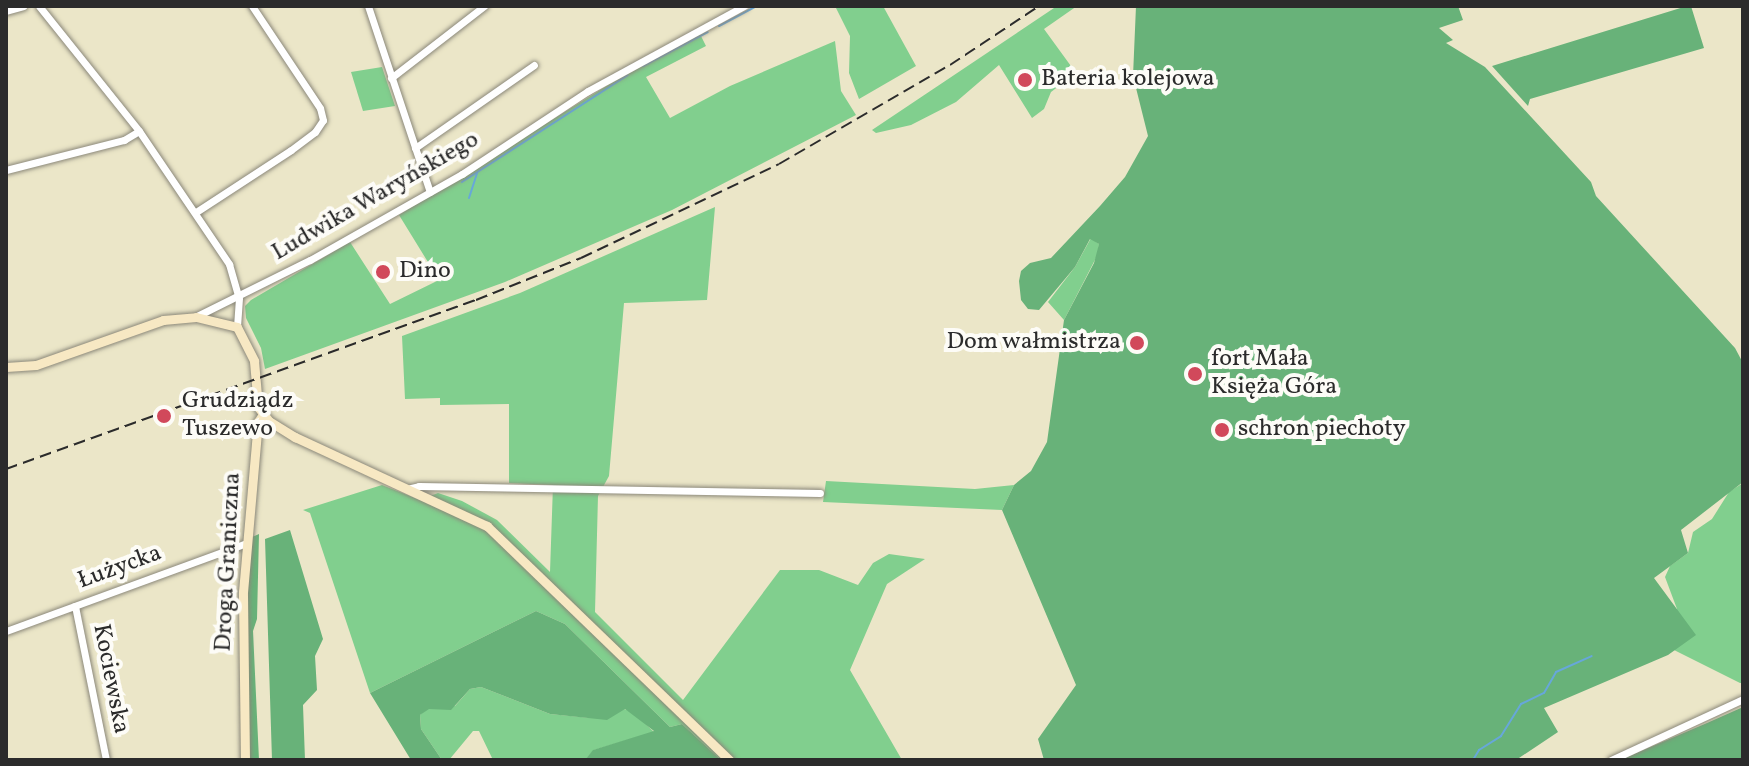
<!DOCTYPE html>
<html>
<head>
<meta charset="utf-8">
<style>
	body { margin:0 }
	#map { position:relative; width:1749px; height:766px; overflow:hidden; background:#ebe6c8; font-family:Vollkorn,serif }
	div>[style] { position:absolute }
	.green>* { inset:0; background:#81cf8e }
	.forest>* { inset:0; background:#68b279 }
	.stream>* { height:2px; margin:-1px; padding:0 1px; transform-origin:1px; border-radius:1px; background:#67a7da }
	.roads { filter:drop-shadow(0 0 2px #8b887a) drop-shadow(0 0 2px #8b887a) }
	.street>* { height:7px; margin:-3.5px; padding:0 3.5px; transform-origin:3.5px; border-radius:3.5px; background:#fff }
	.secondary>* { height:9px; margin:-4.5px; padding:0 4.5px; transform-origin:4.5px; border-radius:4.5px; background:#f7e8c3 }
	.rail>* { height:2px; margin-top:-1px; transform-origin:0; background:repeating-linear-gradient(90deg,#2b2b2b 0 12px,transparent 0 18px) }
	.dots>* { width:22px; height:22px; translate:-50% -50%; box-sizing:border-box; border:4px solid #fdfcf7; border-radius:50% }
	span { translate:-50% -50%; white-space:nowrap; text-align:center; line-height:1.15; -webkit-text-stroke:8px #fdfcf7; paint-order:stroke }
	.poi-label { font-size:24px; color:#2b2b2b }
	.left { translate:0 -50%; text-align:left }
	.right { translate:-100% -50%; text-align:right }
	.street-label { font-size:24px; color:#2b2b2b }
	.frame { position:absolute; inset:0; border:8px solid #2b2b2b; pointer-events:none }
</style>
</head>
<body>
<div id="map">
	<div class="green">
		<div style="clip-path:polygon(835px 6px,883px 6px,916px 66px,859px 99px,849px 73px,850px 36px)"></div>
		<div style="clip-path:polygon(1057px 6px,1077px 6px,1044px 29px,1076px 73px,1051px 92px,1044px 109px,1032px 118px,999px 65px,956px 102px,911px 125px,876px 133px,872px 130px)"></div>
		<div style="clip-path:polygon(700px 34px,706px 46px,646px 77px,670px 118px,730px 86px,835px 41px,841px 91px,856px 115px,672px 210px,505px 282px,265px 369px,261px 348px,246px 318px,245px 306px,251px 300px,350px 242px,390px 304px,439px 280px,399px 215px,610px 84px)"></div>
		<div style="clip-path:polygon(382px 67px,395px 106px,363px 111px,351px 72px)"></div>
		<div style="clip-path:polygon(715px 207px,707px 300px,624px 303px,609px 476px,598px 496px,595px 612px,683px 700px,780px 570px,819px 570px,858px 585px,873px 563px,889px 554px,925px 559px,887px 584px,850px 670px,902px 760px,721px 760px,682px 724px,670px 727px,565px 624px,536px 611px,370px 693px,310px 513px,303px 510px,382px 485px,420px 500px,438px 493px,462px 501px,497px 520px,550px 572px,553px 485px,509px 483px,509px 404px,440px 405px,440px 398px,405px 399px,402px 336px,520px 293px)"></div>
		<div style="clip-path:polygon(1091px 238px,1099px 244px,1098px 254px,1064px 320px,1048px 302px,1075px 267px)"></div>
		<div style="clip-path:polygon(826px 481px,975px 489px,1014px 485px,1002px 510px,823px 502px)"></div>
		<div style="clip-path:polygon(1743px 483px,1743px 683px,1740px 683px,1672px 649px,1677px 609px,1665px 577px,1670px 566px,1688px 553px,1693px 532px,1712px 519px,1729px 492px)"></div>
		<div style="clip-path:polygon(481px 687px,550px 714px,591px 718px,624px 709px,633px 712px,654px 732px,594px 750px,585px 760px,493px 760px,479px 731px,473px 731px,449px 760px,442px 760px,421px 729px,420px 715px,428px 708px,455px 706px,470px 689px)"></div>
	</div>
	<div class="forest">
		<div style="clip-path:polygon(1136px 6px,1458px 6px,1463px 20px,1439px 28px,1453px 40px,1446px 43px,1485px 67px,1591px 182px,1596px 196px,1735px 348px,1743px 363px,1743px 482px,1681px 530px,1688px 553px,1654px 578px,1696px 635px,1668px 655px,1544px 708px,1558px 732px,1516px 760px,1044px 760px,1038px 739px,1076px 685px,1002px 510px,1014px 485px,1031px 471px,1047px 442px,1064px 320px,1094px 263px,1099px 244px,1090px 239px,1075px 267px,1039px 310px,1028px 309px,1021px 300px,1019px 281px,1021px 271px,1030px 263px,1051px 258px,1100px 206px,1125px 177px,1148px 136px,1133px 76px)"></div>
		<div style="clip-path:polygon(1687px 6px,1691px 6px,1704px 48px,1530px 99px,1528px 106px,1492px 66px)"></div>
		<div style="clip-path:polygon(290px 530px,323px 639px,315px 656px,317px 690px,303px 705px,305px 760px,272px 760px,265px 539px)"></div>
		<div style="clip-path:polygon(259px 534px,257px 619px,253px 631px,259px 760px,249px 760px,247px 591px,252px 537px)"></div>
		<div style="clip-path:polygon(536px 611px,565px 624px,670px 727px,682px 724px,721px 760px,585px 760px,593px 750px,654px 731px,625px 709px,607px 720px,550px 714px,481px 687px,470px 689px,451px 710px,429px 709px,420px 715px,421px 729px,442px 760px,411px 760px,370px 693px)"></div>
		<div style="clip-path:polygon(1743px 707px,1743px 760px,1620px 760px,1707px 723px)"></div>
	</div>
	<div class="stream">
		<div style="left:719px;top:26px;width:43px;rotate:-27.8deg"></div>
		<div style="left:643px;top:66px;width:73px;rotate:-27.6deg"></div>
		<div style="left:462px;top:182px;width:197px;rotate:-32.8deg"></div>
		<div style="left:469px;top:198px;width:26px;rotate:-72deg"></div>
		<div style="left:1473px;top:760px;width:12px;rotate:-59deg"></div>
		<div style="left:1479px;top:750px;width:26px;rotate:-32deg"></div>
		<div style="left:1501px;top:736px;width:38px;rotate:-58deg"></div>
		<div style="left:1521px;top:704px;width:25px;rotate:-26deg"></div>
		<div style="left:1544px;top:693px;width:24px;rotate:-60deg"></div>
		<div style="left:1556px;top:672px;width:39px;rotate:-24deg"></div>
	</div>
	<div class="roads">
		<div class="street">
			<div style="left:39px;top:6px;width:160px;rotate:51.3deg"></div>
			<div style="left:139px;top:131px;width:161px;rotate:55.9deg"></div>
			<div style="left:229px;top:264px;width:35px;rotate:74deg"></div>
			<div style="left:239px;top:298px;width:29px;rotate:94deg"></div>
			<div style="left:368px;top:6px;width:196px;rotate:71.6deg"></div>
			<div style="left:6px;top:11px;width:18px;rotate:-16deg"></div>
			<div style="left:391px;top:78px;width:118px;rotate:-37.7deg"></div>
			<div style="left:415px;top:148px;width:145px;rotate:-34.9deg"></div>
			<div style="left:6px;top:170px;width:122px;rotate:-14.3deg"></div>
			<div style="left:124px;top:140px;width:17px;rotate:-31deg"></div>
			<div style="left:196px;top:212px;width:113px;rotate:-33.1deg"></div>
			<div style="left:291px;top:150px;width:30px;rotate:-37deg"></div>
			<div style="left:315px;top:132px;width:14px;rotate:-56deg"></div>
			<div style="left:323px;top:120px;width:12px;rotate:-104deg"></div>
			<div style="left:320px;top:108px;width:123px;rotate:-123.7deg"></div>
			<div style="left:197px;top:316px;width:126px;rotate:-26.4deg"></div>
			<div style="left:310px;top:260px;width:175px;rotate:-29.5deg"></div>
			<div style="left:462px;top:174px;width:151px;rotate:-33.4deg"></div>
			<div style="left:588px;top:91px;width:178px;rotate:-28.6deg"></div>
			<div style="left:407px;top:489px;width:12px;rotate:-14deg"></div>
			<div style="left:419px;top:486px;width:401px;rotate:1deg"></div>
			<div style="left:75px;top:606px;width:157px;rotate:78.6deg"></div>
			<div style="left:6px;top:631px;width:257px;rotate:-20.1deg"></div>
			<div style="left:1611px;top:760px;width:145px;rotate:-24.8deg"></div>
		</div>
		<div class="secondary">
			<div style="left:6px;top:367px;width:30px;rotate:-4deg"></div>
			<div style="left:36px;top:365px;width:135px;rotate:-19.5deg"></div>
			<div style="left:163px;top:320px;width:33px;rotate:-5deg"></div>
			<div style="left:196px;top:317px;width:42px;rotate:13.7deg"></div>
			<div style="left:237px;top:327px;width:38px;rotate:63deg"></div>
			<div style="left:254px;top:361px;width:46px;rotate:85deg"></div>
			<div style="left:258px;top:407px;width:18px;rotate:52deg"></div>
			<div style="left:269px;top:421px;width:31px;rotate:32deg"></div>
			<div style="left:295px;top:437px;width:212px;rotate:24.9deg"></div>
			<div style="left:487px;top:526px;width:337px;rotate:44deg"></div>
			<div style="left:245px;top:760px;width:168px;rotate:-90.7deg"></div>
			<div style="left:243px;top:592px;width:171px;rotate:-85deg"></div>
			<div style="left:258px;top:422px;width:9px;rotate:-58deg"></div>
		</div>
	</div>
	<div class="rail">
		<div style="left:6px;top:469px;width:499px;rotate:-19.8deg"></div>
		<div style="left:476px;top:300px;width:113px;rotate:-21.8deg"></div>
		<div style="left:581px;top:258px;width:219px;rotate:-25.4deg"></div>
		<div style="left:779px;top:164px;width:198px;rotate:-30.1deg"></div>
		<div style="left:950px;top:65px;width:107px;rotate:-33.5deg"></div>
	</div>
	<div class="dots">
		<div style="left:1025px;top:80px;background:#d1495b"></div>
		<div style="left:383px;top:272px;background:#d1495b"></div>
		<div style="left:1137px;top:343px;background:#d1495b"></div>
		<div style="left:1195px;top:374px;background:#d1495b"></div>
		<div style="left:164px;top:416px;background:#d1495b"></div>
		<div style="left:1222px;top:430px;background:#d1495b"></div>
	</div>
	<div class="poi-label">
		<span class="left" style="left:1041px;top:80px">Bateria kolejowa</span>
		<span class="left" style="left:399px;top:272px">Dino</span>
		<span class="right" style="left:1121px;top:343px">Dom wałmistrza</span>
		<span class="left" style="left:1211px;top:374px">fort Mała<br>Księża Góra</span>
		<span class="left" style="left:182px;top:416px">Grudziądz<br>Tuszewo</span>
		<span class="left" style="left:1238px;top:430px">schron piechoty</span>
	</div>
	<div class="street-label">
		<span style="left:376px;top:197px;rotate:-30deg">Ludwika Waryńskiego</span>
		<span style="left:229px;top:562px;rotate:-87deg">Droga Graniczna</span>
		<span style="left:120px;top:568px;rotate:-20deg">Łużycka</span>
		<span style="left:110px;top:679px;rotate:79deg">Kociewska</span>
	</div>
	<div class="frame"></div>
</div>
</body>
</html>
